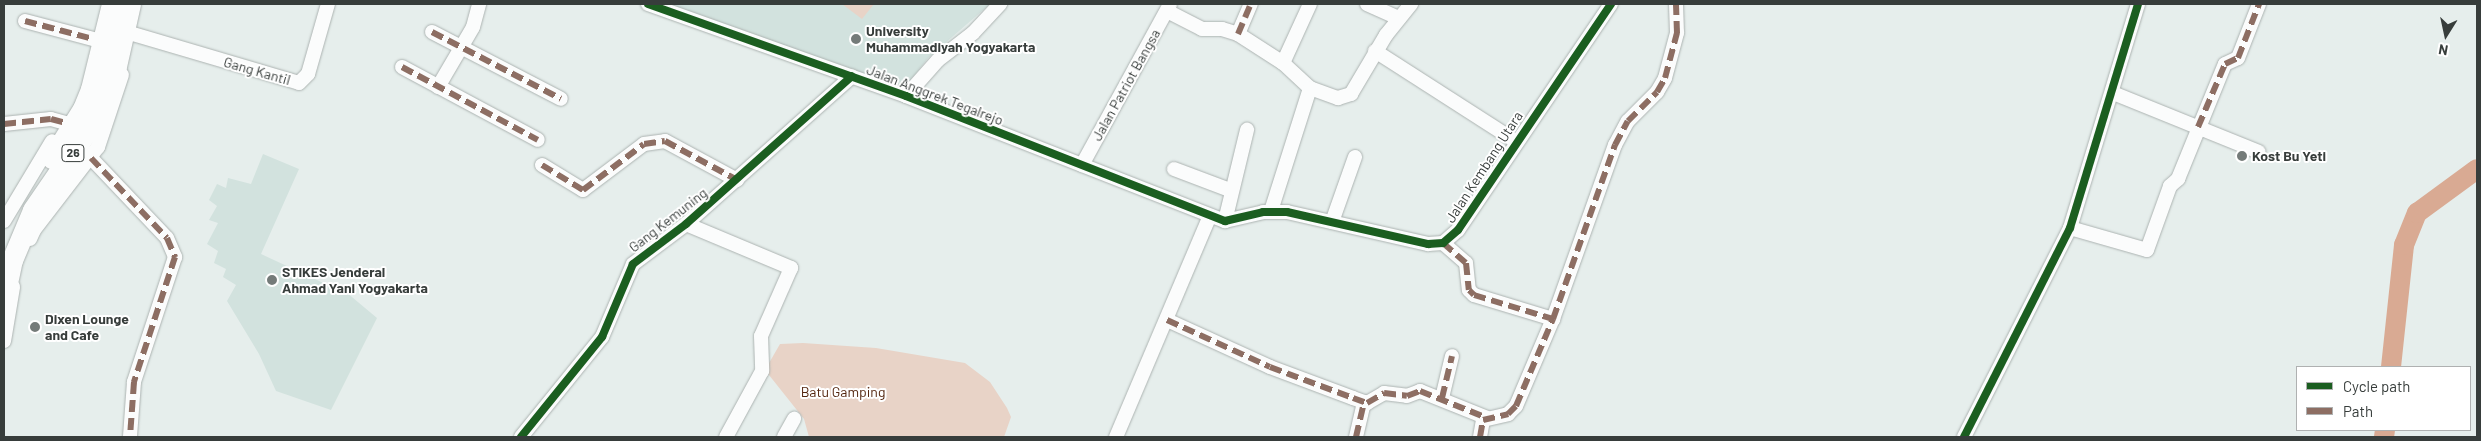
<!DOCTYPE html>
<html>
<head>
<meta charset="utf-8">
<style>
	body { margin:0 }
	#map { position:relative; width:2481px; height:441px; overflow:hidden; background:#e6eeec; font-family:Barlow,sans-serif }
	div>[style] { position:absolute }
	.built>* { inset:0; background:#d2e2de }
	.green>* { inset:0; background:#e8d3c7 }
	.river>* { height:20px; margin:-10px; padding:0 10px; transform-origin:10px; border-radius:10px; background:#d9aa93 }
	.roads { filter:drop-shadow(0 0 1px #acb3b1) drop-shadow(0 0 1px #acb3b1) }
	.minor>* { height:14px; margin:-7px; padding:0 7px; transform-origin:7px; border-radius:7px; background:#fbfcfc }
	.highway>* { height:21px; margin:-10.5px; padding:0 10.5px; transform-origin:10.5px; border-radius:10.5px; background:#fbfcfc }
	.quiet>* { height:6px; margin-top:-3px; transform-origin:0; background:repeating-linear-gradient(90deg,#8d6e63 0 12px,transparent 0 18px) }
	.cycleway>* { height:8px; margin:-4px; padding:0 4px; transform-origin:4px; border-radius:4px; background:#1b5e20 }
	.dots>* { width:14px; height:14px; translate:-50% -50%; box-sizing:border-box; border:2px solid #fff; border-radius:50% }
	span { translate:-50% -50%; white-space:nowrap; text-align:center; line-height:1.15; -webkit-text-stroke:4px #fff; paint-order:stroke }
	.shield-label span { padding:1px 4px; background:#fff; border:1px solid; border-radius:4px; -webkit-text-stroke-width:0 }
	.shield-label { font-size:12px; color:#373d3b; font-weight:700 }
	.poi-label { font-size:14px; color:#373d3b; font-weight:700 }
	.left { translate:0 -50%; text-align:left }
	.street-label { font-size:14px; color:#373d3b }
	.park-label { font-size:14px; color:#53250e }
	.frame { position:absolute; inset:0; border:5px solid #373d3b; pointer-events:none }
	.legend { position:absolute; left:2296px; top:366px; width:175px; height:65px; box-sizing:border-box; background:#fff; border:1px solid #afb1b1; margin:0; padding:6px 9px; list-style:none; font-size:15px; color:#373d3b }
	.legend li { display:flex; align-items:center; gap:10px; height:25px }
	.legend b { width:25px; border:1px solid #afb1b1 }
	.north { position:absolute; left:2421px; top:10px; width:50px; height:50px; -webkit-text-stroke:4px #fff; paint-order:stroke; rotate:190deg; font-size:14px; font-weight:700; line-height:20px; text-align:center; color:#373d3b }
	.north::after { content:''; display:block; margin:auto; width:18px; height:22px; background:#373d3b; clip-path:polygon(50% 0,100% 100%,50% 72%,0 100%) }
</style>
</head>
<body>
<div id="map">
	<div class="built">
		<div style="clip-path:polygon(663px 4px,990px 4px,928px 58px,903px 90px)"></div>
		<div style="clip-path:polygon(263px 154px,299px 169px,261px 254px,332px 287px,334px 282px,377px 318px,331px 410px,276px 391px,259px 354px,227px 301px,236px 285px,223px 277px,226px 269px,214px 263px,218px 251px,207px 244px,218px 223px,209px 220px,217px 206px,209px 200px,217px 184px,226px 188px,228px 178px,251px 184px)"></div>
	</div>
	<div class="green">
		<div style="clip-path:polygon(842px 4px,874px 4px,862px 19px)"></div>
		<div style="clip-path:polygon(803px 343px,876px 348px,965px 363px,990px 382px,1007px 408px,1011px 417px,1004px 437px,809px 437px,804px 419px,765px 370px,780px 344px)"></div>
	</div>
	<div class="river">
		<div style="left:2391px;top:367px;width:123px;rotate:-83.9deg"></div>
		<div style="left:2404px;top:245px;width:35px;rotate:-68deg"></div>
		<div style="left:2417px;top:213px;width:74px;rotate:-36.3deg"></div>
		<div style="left:2384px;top:437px;width:7px;rotate:-82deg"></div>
	</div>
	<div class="roads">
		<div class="minor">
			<div style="left:648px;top:4px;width:274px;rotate:19.6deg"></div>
			<div style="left:906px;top:96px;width:343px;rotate:21.4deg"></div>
			<div style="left:1225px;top:221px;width:39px;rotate:-13deg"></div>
			<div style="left:1263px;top:212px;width:24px"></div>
			<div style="left:1287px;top:212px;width:145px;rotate:12.8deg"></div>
			<div style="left:1428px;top:244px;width:15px;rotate:-4deg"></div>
			<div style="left:1443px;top:243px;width:20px;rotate:-41deg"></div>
			<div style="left:1458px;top:230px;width:273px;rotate:-55.9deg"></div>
			<div style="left:1367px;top:4px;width:35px;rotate:24deg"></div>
			<div style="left:1167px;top:11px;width:39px;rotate:27deg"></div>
			<div style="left:1202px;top:29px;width:20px"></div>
			<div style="left:1222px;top:29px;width:17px;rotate:17deg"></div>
			<div style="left:1238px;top:34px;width:54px;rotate:32.8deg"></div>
			<div style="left:1283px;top:63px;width:37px;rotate:43deg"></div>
			<div style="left:25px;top:21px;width:70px;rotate:14.8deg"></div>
			<div style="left:432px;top:32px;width:145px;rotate:27.4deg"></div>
			<div style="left:133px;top:34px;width:173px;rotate:16.4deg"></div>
			<div style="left:299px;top:83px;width:13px;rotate:-45deg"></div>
			<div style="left:308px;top:74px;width:73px;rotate:-74.1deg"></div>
			<div style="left:1238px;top:34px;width:33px;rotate:-67deg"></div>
			<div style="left:1375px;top:51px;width:166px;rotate:32.7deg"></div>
			<div style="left:1283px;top:63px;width:65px;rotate:-65.4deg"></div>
			<div style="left:402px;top:67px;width:154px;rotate:28.2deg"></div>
			<div style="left:438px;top:87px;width:69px;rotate:-59.7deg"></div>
			<div style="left:473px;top:27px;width:24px;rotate:-75deg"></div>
			<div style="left:2113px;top:93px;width:157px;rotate:22deg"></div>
			<div style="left:906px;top:96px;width:48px;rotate:-48.4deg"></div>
			<div style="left:938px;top:60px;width:44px;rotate:-37.6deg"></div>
			<div style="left:973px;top:33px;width:40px;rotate:-47deg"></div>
			<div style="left:4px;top:124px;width:47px;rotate:-6.1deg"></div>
			<div style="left:51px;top:119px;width:16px;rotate:15deg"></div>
			<div style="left:91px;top:158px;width:110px;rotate:46.5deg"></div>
			<div style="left:167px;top:238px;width:21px;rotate:67deg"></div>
			<div style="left:175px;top:257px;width:132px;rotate:108.2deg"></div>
			<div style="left:134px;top:382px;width:55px;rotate:94.2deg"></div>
			<div style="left:542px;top:165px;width:48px;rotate:31.4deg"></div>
			<div style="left:583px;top:190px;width:76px;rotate:-37deg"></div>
			<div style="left:644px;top:144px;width:21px;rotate:-8deg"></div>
			<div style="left:665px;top:141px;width:82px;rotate:28.4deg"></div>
			<div style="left:1082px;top:165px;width:183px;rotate:-61.3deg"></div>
			<div style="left:1174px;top:169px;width:60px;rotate:20.6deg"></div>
			<div style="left:1271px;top:211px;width:129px;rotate:-72.4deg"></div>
			<div style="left:1310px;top:88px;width:30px;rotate:20deg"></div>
			<div style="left:1338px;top:98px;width:14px;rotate:-17deg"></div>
			<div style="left:1351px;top:94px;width:69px;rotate:-59.3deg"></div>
			<div style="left:1386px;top:35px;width:40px;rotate:-51deg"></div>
			<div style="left:4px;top:221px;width:93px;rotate:-59deg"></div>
			<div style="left:1225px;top:221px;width:94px;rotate:-76.4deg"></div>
			<div style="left:1332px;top:222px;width:69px;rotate:-70.5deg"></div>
			<div style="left:686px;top:224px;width:114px;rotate:22.7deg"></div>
			<div style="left:791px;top:268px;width:74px;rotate:113.8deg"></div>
			<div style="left:761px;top:336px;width:35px;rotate:88deg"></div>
			<div style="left:762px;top:371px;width:75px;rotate:118.6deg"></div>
			<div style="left:2070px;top:228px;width:80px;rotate:15.9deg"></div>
			<div style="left:2147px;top:250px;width:68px;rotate:-70.2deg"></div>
			<div style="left:2170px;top:186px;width:11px;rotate:-41deg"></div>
			<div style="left:2178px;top:179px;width:124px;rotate:-67.8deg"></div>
			<div style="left:2225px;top:64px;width:14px;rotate:-25deg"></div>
			<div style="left:2238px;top:58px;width:58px;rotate:-68.7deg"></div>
			<div style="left:30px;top:239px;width:10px;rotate:-66deg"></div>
			<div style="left:34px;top:230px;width:105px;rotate:-52.4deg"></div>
			<div style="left:98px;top:147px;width:76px;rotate:-71.6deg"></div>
			<div style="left:1443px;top:243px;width:30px;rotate:41deg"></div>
			<div style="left:1466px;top:263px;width:27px;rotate:84deg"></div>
			<div style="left:1469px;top:290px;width:7px;rotate:45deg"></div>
			<div style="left:1474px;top:295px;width:83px;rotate:16.9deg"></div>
			<div style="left:1167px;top:320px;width:113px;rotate:24.5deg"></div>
			<div style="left:1270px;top:367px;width:89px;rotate:20.5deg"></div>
			<div style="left:1353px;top:398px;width:15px;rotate:20deg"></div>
			<div style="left:1367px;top:403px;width:20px;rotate:-30deg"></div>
			<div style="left:1384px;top:393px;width:23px;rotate:7deg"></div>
			<div style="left:1407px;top:396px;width:14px;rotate:-21deg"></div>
			<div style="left:1420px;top:391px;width:72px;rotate:21.9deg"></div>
			<div style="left:4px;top:341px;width:55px;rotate:-80.5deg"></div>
			<div style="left:1442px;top:398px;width:43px;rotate:-76.6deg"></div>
			<div style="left:521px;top:437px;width:129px;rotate:-51deg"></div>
			<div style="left:602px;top:337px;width:79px;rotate:-67deg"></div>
			<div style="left:633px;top:264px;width:66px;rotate:-37deg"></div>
			<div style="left:686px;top:224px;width:222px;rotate:-41.7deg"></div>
			<div style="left:784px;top:437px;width:21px;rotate:-61deg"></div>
			<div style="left:1116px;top:437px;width:240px;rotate:-67deg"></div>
			<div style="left:1356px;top:437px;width:36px;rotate:-77deg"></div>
			<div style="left:1480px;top:437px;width:17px;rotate:-80deg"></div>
			<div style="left:1483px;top:420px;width:26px;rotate:-13deg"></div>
			<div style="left:1508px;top:414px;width:11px;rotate:-45deg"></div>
			<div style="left:1516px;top:406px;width:95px;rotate:-67deg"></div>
			<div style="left:1553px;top:319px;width:185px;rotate:-70.4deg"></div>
			<div style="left:1615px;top:145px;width:27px;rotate:-62deg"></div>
			<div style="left:1628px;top:121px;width:41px;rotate:-45deg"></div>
			<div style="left:1657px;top:92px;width:16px;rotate:-60deg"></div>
			<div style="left:1665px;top:78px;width:47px;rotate:-75.1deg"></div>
			<div style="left:1677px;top:33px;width:29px;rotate:-92deg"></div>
			<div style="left:1964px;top:437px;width:234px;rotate:-63.1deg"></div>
			<div style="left:2070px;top:228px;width:234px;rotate:-73.1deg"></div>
		</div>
		<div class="highway">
			<div style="left:52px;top:158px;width:58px;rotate:-57.7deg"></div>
			<div style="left:83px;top:109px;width:22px;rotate:-68deg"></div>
			<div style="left:91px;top:89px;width:88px;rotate:-76.1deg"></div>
			<div style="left:4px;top:297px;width:38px;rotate:-78deg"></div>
			<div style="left:12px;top:260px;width:54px;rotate:-67.2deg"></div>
			<div style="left:33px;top:210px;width:108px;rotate:-55.6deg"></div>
			<div style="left:94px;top:121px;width:59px;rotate:-68.2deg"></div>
			<div style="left:116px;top:66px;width:64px;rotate:-77.3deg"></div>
		</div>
	</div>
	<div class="quiet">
		<div style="left:25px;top:21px;width:70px;rotate:14.8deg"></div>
		<div style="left:432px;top:32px;width:145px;rotate:27.4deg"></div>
		<div style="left:1238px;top:34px;width:33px;rotate:-67deg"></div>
		<div style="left:402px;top:67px;width:154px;rotate:28.2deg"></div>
		<div style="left:4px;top:124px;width:47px;rotate:-6.1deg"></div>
		<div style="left:51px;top:119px;width:16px;rotate:15deg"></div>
		<div style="left:2198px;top:127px;width:69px;rotate:-66.8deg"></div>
		<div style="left:2225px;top:64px;width:14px;rotate:-25deg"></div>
		<div style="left:2238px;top:58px;width:58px;rotate:-68.7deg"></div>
		<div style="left:91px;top:158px;width:110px;rotate:46.5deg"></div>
		<div style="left:167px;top:238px;width:21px;rotate:67deg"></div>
		<div style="left:175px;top:257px;width:132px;rotate:108.2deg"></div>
		<div style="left:134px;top:382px;width:55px;rotate:94.2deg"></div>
		<div style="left:542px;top:165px;width:48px;rotate:31.4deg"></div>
		<div style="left:583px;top:190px;width:76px;rotate:-37deg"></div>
		<div style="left:644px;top:144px;width:21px;rotate:-8deg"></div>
		<div style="left:665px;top:141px;width:82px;rotate:28.4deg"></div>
		<div style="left:1443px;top:243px;width:30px;rotate:41deg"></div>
		<div style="left:1466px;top:263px;width:27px;rotate:84deg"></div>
		<div style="left:1469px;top:290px;width:7px;rotate:45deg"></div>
		<div style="left:1474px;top:295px;width:83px;rotate:16.9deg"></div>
		<div style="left:1167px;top:320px;width:113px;rotate:24.5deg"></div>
		<div style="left:1270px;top:367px;width:89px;rotate:20.5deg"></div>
		<div style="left:1353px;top:398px;width:15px;rotate:20deg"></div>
		<div style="left:1367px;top:403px;width:20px;rotate:-30deg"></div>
		<div style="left:1384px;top:393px;width:23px;rotate:7deg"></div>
		<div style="left:1407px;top:396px;width:14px;rotate:-21deg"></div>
		<div style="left:1420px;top:391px;width:72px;rotate:21.9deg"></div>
		<div style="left:1442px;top:398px;width:43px;rotate:-76.6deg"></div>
		<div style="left:1356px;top:437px;width:36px;rotate:-77deg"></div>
		<div style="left:1480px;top:437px;width:17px;rotate:-80deg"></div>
		<div style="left:1483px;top:420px;width:26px;rotate:-13deg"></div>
		<div style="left:1508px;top:414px;width:11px;rotate:-45deg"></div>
		<div style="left:1516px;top:406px;width:95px;rotate:-67deg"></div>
		<div style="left:1553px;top:319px;width:185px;rotate:-70.4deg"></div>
		<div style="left:1615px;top:145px;width:27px;rotate:-62deg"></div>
		<div style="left:1628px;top:121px;width:41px;rotate:-45deg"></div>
		<div style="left:1657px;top:92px;width:16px;rotate:-60deg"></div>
		<div style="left:1665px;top:78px;width:47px;rotate:-75.1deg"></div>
		<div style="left:1677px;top:33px;width:29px;rotate:-92deg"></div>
	</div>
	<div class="cycleway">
		<div style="left:648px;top:4px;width:274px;rotate:19.6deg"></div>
		<div style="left:906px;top:96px;width:343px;rotate:21.4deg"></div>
		<div style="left:1225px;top:221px;width:39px;rotate:-13deg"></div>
		<div style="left:1263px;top:212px;width:24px"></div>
		<div style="left:1287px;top:212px;width:145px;rotate:12.8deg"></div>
		<div style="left:1428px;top:244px;width:15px;rotate:-4deg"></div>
		<div style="left:1443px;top:243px;width:20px;rotate:-41deg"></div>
		<div style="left:1458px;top:230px;width:273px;rotate:-55.9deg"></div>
		<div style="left:521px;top:437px;width:129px;rotate:-51deg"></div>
		<div style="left:602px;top:337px;width:79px;rotate:-67deg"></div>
		<div style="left:633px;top:264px;width:66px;rotate:-37deg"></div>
		<div style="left:686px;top:224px;width:222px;rotate:-41.7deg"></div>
		<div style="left:1964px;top:437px;width:234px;rotate:-63.1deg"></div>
		<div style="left:2070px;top:228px;width:234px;rotate:-73.1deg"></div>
	</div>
	<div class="dots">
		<div style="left:856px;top:39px;background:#747b79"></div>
		<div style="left:2242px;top:156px;background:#747b79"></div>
		<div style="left:272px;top:280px;background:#747b79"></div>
		<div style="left:35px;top:327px;background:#747b79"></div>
	</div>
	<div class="shield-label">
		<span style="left:73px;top:153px">26</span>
	</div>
	<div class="poi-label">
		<span class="left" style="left:866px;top:39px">University<br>Muhammadiyah Yogyakarta</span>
		<span class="left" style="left:2252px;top:156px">Kost Bu Yeti</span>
		<span class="left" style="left:282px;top:280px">STIKES Jenderal<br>Ahmad Yani Yogyakarta</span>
		<span class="left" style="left:45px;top:327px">Dixen Lounge<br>and Cafe</span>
	</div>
	<div class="street-label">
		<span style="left:257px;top:71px;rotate:16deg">Gang Kantil</span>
		<span style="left:1126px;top:85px;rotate:-61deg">Jalan Patriot Bangsa</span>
		<span style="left:935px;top:95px;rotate:21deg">Jalan Anggrek Tegalrejo</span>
		<span style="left:1484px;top:167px;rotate:-57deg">Jalan Kembang Utara</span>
		<span style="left:668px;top:220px;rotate:-38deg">Gang Kemuning</span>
	</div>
	<div class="park-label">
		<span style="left:843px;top:392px">Batu Gamping</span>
	</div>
	<div class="frame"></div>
	<ul class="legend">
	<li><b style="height:6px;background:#1b5e20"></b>Cycle path</li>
	<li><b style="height:6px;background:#8d6e63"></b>Path</li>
	</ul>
	<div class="north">N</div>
</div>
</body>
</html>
